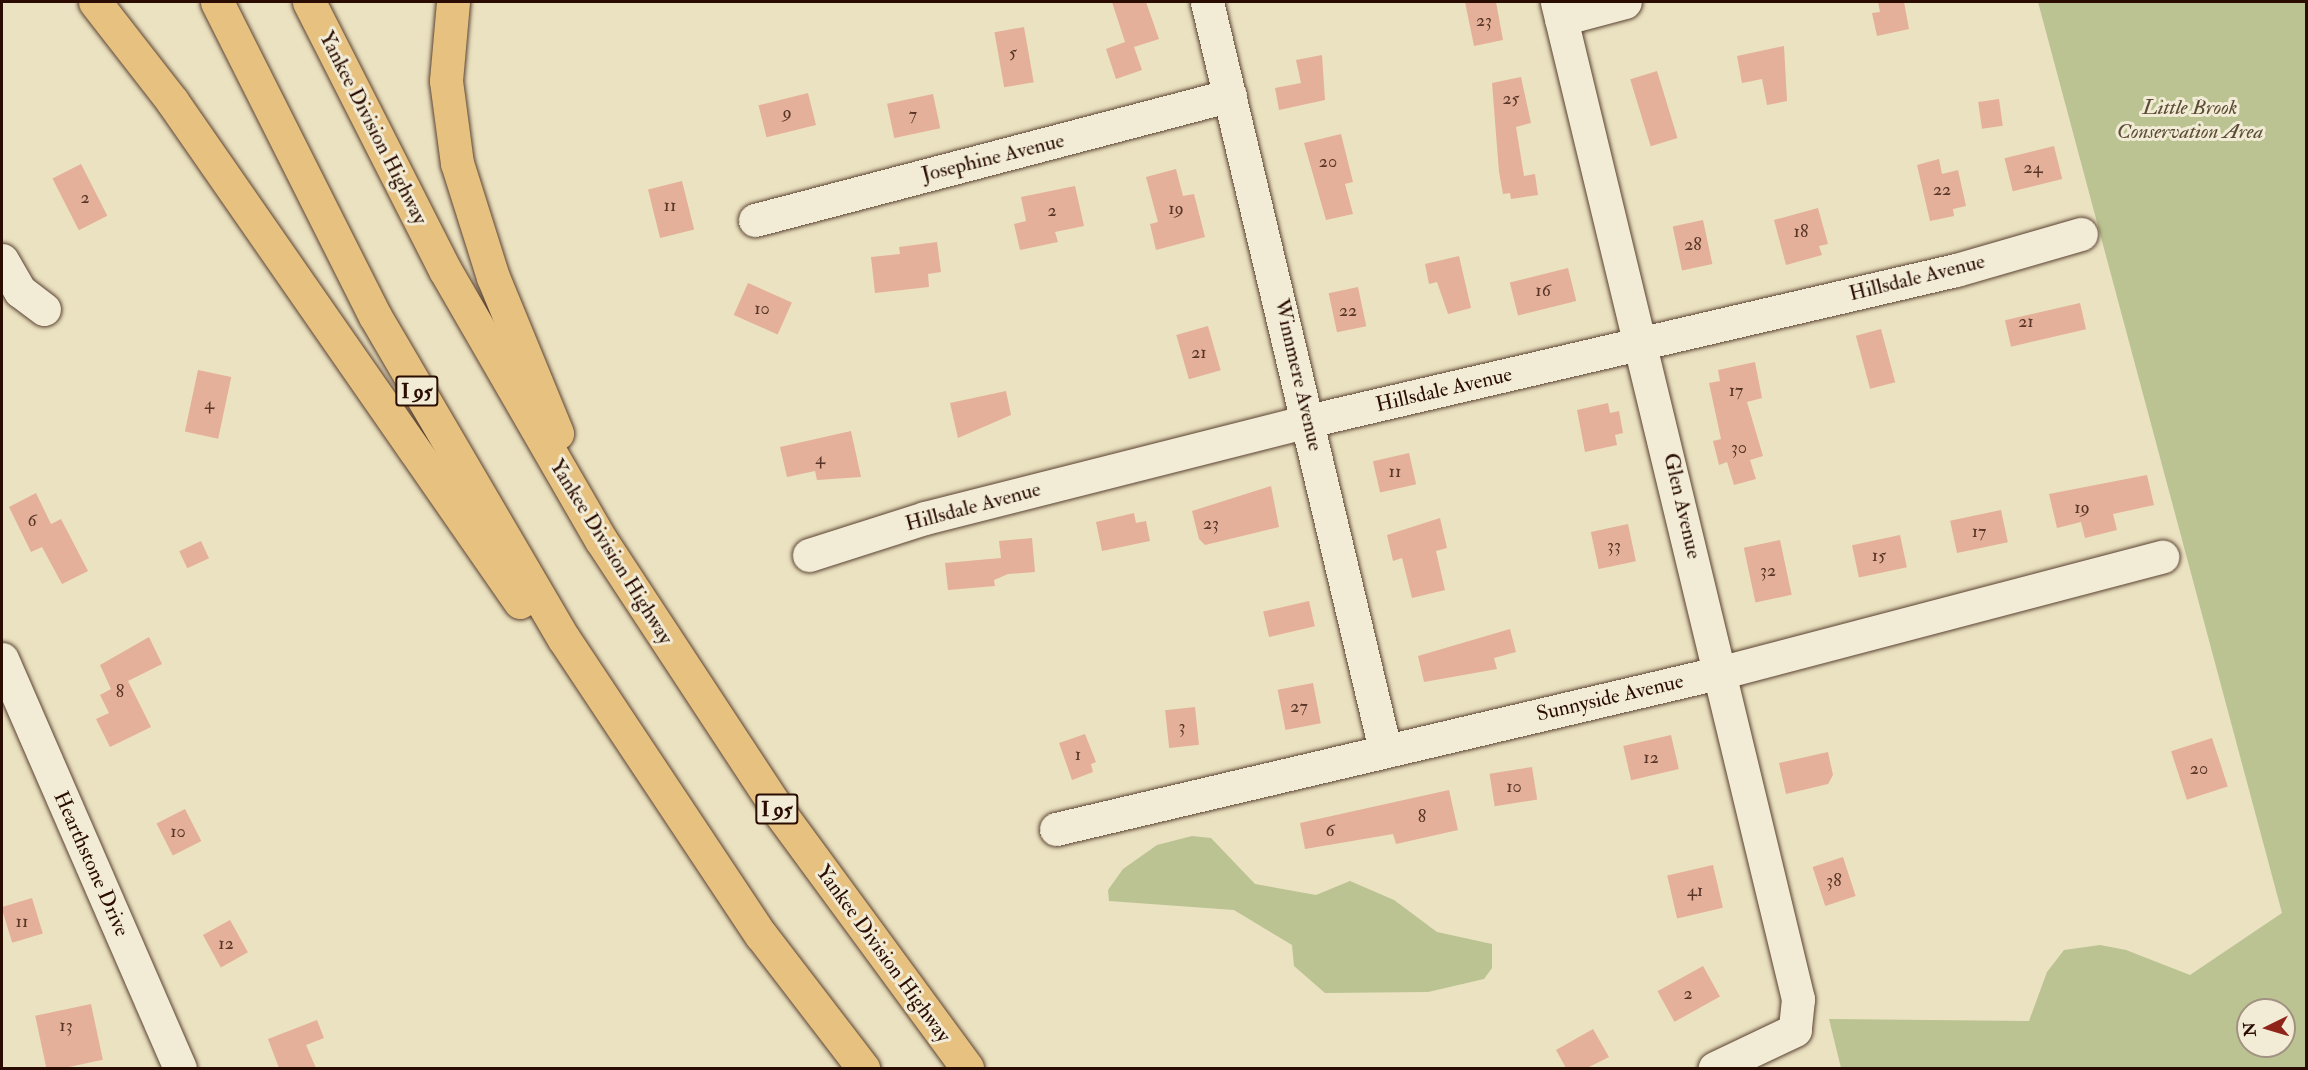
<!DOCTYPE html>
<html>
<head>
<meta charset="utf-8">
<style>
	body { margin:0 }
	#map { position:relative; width:2308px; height:1070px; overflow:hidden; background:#ebe2c1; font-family:"IM FELL Double Pica",serif }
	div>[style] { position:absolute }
	.green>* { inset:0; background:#bac391 }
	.building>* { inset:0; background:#e4b099; transform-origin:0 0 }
	.roads { filter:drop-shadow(0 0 2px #5a4231) drop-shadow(0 0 2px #5a4231) }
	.minor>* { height:33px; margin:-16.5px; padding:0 16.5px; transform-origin:16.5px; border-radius:16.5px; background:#f2ecd7 }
	.highway>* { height:33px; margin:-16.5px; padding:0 16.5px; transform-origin:16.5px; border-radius:16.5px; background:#e6c180 }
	span { translate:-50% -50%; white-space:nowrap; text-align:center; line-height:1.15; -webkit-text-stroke:6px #f2ecd7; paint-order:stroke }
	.number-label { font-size:18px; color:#583527 }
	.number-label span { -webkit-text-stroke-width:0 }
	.shield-label span { padding:2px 4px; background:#f2ecd7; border:2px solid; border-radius:4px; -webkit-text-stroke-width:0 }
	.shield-label { font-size:20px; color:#2a0c01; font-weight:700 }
	.park-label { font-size:21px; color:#5c4c33; font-style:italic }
	.street-label { font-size:21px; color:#2a0c01 }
	.frame { position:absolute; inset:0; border:3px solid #2a0c01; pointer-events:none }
	.north { position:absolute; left:2236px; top:998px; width:60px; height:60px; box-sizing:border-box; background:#f2ecd7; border:2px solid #a29281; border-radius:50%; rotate:265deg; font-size:16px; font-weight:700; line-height:24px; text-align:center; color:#2a0c01 }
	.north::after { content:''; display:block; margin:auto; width:21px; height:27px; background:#8f2418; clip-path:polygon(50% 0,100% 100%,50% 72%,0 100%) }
</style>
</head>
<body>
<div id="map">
	<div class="green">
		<div style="clip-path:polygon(evenodd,2038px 2px,2306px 2px,2306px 1068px,1841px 1068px,1829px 1019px,2029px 1021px,2047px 972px,2064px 950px,2100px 945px,2126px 950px,2190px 975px,2282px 913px,2038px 2px,2248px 1010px,2284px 1010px,2284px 1046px,2248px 1046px,2248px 1010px)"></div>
		<div style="clip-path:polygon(1192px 836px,1211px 838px,1255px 884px,1316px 895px,1350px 881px,1394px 900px,1437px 932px,1492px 944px,1492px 968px,1484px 979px,1428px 992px,1325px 993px,1294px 966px,1292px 945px,1234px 910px,1109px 901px,1108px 890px,1123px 869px,1157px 845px)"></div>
	</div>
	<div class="building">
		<div style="clip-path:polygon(1112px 2px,1146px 2px,1159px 39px,1134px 47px,1142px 70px,1116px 79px,1106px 49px,1125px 42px)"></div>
		<div style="clip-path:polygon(1465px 2px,1496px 2px,1503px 40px,1474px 46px)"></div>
		<div style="clip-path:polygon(1878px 2px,1904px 2px,1909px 29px,1877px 36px,1872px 13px,1880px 12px)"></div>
		<div style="left:1024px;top:27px;width:56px;height:30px;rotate:80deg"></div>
		<div style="clip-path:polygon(1784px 46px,1787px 101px,1767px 105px,1762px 79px,1742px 83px,1737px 56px)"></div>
		<div style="clip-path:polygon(1322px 55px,1325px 100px,1279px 110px,1275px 88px,1301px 83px,1296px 60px)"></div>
		<div style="left:1657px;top:71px;width:70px;height:28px;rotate:73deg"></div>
		<div style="clip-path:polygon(1521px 77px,1531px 123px,1516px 127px,1524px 176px,1535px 174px,1538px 195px,1511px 199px,1510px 193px,1503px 194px,1499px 172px,1492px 83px)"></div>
		<div style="left:808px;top:93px;width:33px;height:51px;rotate:76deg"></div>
		<div style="left:933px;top:94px;width:35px;height:47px;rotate:78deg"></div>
		<div style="left:1999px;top:99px;width:27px;height:21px;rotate:82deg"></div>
		<div style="clip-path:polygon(1341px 134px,1353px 182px,1345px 184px,1353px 214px,1326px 220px,1304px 143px)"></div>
		<div style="left:2054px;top:146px;width:34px;height:51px;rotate:76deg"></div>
		<div style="clip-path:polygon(1939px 159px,1942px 174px,1958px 170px,1966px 206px,1953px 209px,1954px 216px,1930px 221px,1917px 165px)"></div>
		<div style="left:81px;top:164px;width:58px;height:32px;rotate:63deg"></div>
		<div style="clip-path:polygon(1176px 169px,1183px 196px,1194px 194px,1205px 237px,1156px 250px,1150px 224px,1158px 222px,1146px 177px)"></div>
		<div style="left:682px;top:181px;width:50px;height:35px;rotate:76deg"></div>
		<div style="clip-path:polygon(1075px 186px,1084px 226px,1055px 232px,1058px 242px,1020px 250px,1014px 224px,1026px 221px,1021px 197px)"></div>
		<div style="clip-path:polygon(1818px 208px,1828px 244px,1819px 246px,1822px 255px,1786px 265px,1774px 220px)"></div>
		<div style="left:1703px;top:220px;width:45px;height:31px;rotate:78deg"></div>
		<div style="clip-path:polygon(937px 242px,941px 272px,928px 274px,929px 287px,875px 293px,871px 257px,900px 254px,899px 247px)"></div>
		<div style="clip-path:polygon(1459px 256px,1471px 308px,1448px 314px,1437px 282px,1429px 284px,1425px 264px)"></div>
		<div style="left:1568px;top:268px;width:34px;height:60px;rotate:76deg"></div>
		<div style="left:748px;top:283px;width:48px;height:35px;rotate:24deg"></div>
		<div style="left:1358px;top:287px;width:40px;height:30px;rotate:78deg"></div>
		<div style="left:2080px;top:303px;width:27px;height:77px;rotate:77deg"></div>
		<div style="left:1208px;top:326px;width:46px;height:33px;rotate:74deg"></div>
		<div style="left:1881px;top:329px;width:55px;height:26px;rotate:75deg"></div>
		<div style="clip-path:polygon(1755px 362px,1762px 398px,1747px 402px,1763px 456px,1750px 460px,1756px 479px,1734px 485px,1727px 462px,1719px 465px,1713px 441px,1721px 439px,1709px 383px,1720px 381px,1718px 370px)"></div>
		<div style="left:198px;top:370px;width:34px;height:63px;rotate:12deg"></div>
		<div style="clip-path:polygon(1006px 391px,1011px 415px,958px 438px,950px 403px)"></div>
		<div style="clip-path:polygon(1608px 403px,1610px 413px,1619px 411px,1623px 433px,1615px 435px,1617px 445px,1585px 452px,1577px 410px)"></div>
		<div style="clip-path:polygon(851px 431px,861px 477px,817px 480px,815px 471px,787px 477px,780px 447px)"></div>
		<div style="left:1409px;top:453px;width:32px;height:37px;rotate:77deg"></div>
		<div style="clip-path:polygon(2147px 475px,2154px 505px,2113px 514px,2117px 530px,2085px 538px,2081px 522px,2057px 528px,2049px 494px)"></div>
		<div style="clip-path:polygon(1271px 486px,1279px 527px,1205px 545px,1199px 539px,1192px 511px)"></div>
		<div style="clip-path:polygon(36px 493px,51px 524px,61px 519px,88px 571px,62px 584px,42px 547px,31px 552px,9px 507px)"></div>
		<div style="left:2001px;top:510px;width:33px;height:52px;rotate:78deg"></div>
		<div style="clip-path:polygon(1134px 513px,1136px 523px,1146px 521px,1150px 541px,1102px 551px,1096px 522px)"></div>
		<div style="clip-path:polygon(1440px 518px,1447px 548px,1436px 551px,1445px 590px,1412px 598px,1402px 558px,1393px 561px,1387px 535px)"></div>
		<div style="left:1628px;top:524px;width:38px;height:38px;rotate:78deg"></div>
		<div style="left:1900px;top:535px;width:33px;height:49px;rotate:78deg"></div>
		<div style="clip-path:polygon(1032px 538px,1035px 572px,1008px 574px,994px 580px,995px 586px,948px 590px,945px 563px,1001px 558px,999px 541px)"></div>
		<div style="left:1780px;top:540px;width:56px;height:37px;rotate:78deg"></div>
		<div style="left:201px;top:541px;width:19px;height:24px;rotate:65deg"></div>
		<div style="left:1309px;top:601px;width:26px;height:47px;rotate:77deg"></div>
		<div style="clip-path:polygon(1510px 629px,1516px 652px,1494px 658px,1497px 669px,1424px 682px,1418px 656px)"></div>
		<div style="clip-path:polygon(149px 637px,162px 664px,128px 681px,151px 727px,110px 747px,96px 719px,109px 713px,100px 695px,111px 689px,100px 665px)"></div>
		<div style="left:1313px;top:683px;width:41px;height:36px;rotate:79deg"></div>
		<div style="left:1195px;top:707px;width:38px;height:30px;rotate:84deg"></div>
		<div style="clip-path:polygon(1085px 734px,1096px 762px,1091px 764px,1093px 772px,1072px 780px,1059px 743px)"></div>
		<div style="left:1671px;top:735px;width:35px;height:49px;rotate:77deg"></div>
		<div style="left:2212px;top:738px;width:51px;height:43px;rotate:72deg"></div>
		<div style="clip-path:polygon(1828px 752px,1833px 775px,1828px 784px,1786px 794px,1779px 763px)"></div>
		<div style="left:1532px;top:767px;width:33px;height:43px;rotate:81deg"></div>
		<div style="clip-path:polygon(1449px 790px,1458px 830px,1396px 844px,1393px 834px,1305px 849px,1300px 823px)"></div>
		<div style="left:185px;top:809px;width:36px;height:32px;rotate:63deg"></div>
		<div style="left:1843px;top:857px;width:41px;height:32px;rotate:72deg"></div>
		<div style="left:1713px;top:865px;width:44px;height:47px;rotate:77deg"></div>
		<div style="left:32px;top:898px;width:37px;height:32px;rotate:73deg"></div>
		<div style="left:230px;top:920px;width:37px;height:31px;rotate:61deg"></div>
		<div style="left:1703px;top:966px;width:35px;height:52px;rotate:61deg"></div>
		<div style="left:91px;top:1004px;width:57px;height:57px;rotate:78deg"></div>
		<div style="clip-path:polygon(317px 1020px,324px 1038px,306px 1045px,316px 1068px,279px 1068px,268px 1039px)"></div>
		<div style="clip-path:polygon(1593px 1029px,1609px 1057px,1587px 1068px,1566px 1068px,1556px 1050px)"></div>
	</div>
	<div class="roads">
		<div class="minor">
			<div style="left:1207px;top:2px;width:769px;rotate:76.61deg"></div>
			<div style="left:1557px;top:2px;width:1026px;rotate:76.41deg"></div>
			<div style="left:1798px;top:999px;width:31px;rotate:96deg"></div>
			<div style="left:1795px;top:1030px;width:89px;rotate:154.6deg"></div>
			<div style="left:1561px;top:19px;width:66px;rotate:-14.9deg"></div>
			<div style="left:755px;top:220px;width:491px;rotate:-14.7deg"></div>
			<div style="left:2px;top:260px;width:36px;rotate:60deg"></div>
			<div style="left:20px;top:291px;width:30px;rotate:37deg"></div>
			<div style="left:809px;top:555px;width:122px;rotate:-17.7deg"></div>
			<div style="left:925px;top:518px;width:395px;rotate:-14.2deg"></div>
			<div style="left:1308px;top:421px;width:665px;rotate:-13.12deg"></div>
			<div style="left:1956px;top:270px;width:130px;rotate:-16.1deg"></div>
			<div style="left:2px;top:659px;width:446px;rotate:66.5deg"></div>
			<div style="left:1056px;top:829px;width:693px;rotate:-13.27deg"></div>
			<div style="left:1730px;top:670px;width:447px;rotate:-14.7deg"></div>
		</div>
		<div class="highway">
			<div style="left:95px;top:2px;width:125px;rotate:52.1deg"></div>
			<div style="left:172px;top:101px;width:610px;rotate:55.22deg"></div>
			<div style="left:217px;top:2px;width:352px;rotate:63.3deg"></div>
			<div style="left:375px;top:316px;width:374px;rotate:59.7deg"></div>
			<div style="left:564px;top:639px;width:356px;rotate:56.4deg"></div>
			<div style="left:761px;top:935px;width:168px;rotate:52.5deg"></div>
			<div style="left:309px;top:2px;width:301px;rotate:63.1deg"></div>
			<div style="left:445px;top:270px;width:312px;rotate:60deg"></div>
			<div style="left:601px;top:540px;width:326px;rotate:56.7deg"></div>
			<div style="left:780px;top:813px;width:316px;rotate:53.7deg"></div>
			<div style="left:453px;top:2px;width:79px;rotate:95.1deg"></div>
			<div style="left:446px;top:81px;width:83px;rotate:82.4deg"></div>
			<div style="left:457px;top:163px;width:120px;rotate:72.5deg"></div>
			<div style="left:493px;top:277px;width:169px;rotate:67.7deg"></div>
		</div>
	</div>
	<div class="number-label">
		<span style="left:1484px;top:21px">23</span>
		<span style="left:1013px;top:53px">5</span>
		<span style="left:1511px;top:99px">25</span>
		<span style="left:787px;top:113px">9</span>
		<span style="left:913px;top:115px">7</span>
		<span style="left:1328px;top:162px">20</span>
		<span style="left:2033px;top:168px">24</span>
		<span style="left:1942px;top:190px">22</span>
		<span style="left:85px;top:198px">2</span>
		<span style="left:670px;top:206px">11</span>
		<span style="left:1176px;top:209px">19</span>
		<span style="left:1052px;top:211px">2</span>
		<span style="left:1801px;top:232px">18</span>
		<span style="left:1693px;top:245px">28</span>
		<span style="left:1543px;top:291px">16</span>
		<span style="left:762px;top:309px">10</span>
		<span style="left:1348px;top:311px">22</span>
		<span style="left:2026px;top:322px">21</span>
		<span style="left:1199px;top:353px">21</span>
		<span style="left:1736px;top:391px">17</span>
		<span style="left:209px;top:404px">4</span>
		<span style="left:1739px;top:448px">30</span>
		<span style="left:820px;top:459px">4</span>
		<span style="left:1395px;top:472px">11</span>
		<span style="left:2082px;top:508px">19</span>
		<span style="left:32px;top:521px">6</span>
		<span style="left:1211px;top:524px">23</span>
		<span style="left:1979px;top:532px">17</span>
		<span style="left:1614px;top:546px">33</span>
		<span style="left:1879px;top:556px">15</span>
		<span style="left:1768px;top:571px">32</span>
		<span style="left:120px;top:692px">8</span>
		<span style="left:1299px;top:707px">27</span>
		<span style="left:1182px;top:727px">3</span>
		<span style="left:1078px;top:755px">1</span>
		<span style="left:1651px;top:758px">12</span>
		<span style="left:2199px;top:769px">20</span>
		<span style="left:1514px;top:787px">10</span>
		<span style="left:1422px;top:817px">8</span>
		<span style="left:1330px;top:831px">6</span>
		<span style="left:178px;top:832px">10</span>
		<span style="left:1834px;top:881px">38</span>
		<span style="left:1695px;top:891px">41</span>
		<span style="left:22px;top:922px">11</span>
		<span style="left:226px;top:944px">12</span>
		<span style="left:1688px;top:994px">2</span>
		<span style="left:66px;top:1026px">13</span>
	</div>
	<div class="shield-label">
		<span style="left:417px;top:391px">I 95</span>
		<span style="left:777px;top:809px">I 95</span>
	</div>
	<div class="park-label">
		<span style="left:2190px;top:120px">Little Brook<br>Conservation Area</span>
	</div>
	<div class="street-label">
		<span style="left:373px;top:128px;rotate:63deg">Yankee Division Highway</span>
		<span style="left:993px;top:158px;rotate:-14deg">Josephine Avenue</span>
		<span style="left:1917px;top:278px;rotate:-14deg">Hillsdale Avenue</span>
		<span style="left:1298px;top:375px;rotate:77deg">Winnmere Avenue</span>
		<span style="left:1444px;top:390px;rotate:-13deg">Hillsdale Avenue</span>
		<span style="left:1682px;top:506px;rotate:77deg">Glen Avenue</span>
		<span style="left:973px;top:507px;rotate:-15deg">Hillsdale Avenue</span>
		<span style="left:611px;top:552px;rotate:58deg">Yankee Division Highway</span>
		<span style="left:1610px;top:698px;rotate:-13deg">Sunnyside Avenue</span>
		<span style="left:91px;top:864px;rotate:66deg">Hearthstone Drive</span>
		<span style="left:883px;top:954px;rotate:54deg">Yankee Division Highway</span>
	</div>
	<div class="frame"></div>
	<div class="north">N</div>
</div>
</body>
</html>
